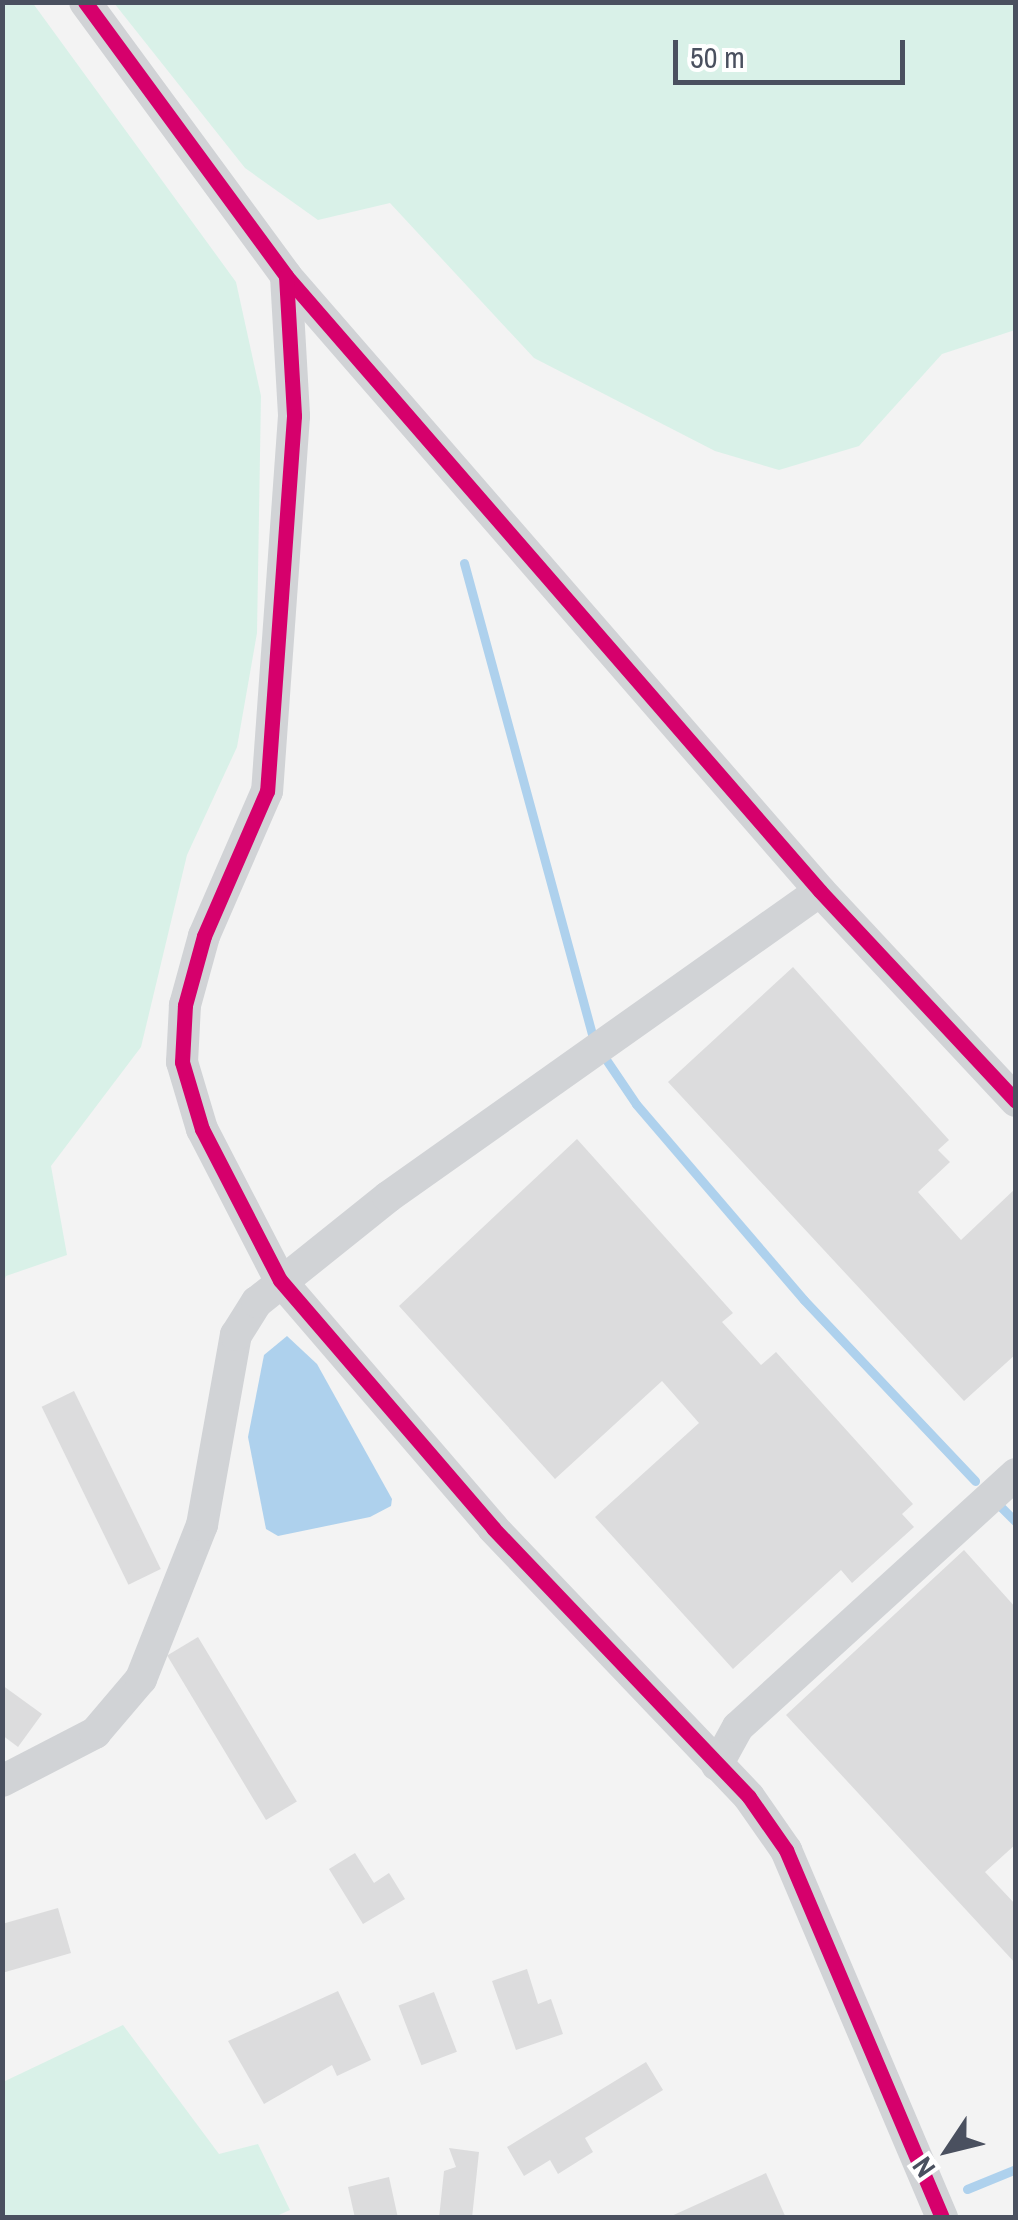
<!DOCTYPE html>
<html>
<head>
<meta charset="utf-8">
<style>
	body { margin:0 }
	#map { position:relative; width:1018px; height:2220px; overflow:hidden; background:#f3f3f3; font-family:"Archivo Narrow",sans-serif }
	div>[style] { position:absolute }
	.green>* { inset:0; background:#d9f1e8 }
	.water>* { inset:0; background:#aed1ed }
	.stream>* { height:9px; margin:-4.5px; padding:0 4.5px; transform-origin:4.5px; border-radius:4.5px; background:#aed1ed }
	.building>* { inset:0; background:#dcdcdd; transform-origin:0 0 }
	.minor>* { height:32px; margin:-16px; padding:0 16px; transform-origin:16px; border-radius:16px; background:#d1d3d6 }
	.cycleway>* { height:15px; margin:-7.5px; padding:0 7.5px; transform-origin:7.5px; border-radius:7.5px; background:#d6006c }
	span { translate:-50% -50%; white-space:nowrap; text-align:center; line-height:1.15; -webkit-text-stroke:9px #fff; paint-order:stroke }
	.frame { position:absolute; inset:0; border:5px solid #4a505f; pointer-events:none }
	.north { position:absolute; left:898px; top:2100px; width:100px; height:100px; -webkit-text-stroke:8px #fff; paint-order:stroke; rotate:235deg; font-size:28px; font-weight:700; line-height:40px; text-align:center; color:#4a505f }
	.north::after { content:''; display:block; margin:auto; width:35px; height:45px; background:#4a505f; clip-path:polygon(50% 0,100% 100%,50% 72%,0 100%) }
	.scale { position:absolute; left:673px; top:40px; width:232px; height:45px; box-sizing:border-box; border:5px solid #4a505f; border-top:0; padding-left:12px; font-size:30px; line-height:35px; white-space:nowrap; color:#4a505f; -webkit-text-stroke:8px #fff; paint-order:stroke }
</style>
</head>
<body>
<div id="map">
	<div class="green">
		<div style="clip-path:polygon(32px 2px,236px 282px,261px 396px,257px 633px,237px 747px,187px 855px,141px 1047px,51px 1166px,67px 1255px,6px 1276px,3px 1285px,2px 3px)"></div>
		<div style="clip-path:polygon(114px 3px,1015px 3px,1015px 330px,942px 354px,859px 446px,779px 470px,715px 451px,534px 358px,390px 203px,318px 220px,245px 168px)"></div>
		<div style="clip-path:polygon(123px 2025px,219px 2154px,258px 2144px,290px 2210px,272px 2218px,3px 2217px,3px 2082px)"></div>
	</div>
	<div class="water">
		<div style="clip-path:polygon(287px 1336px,317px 1364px,392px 1499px,391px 1506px,370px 1517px,278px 1536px,266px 1529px,248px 1437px,264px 1355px)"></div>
	</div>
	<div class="stream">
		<div style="left:464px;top:563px;width:489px;rotate:74.8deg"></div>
		<div style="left:605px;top:1058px;width:55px;rotate:56deg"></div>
		<div style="left:636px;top:1104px;width:258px;rotate:49.4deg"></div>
		<div style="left:804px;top:1300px;width:249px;rotate:46.6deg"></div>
		<div style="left:997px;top:1503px;width:27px;rotate:45deg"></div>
		<div style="left:967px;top:2189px;width:53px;rotate:-22.2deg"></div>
	</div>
	<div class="building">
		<div style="clip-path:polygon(793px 967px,949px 1140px,938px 1150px,950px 1162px,918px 1192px,961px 1240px,1016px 1188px,1016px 1354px,964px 1401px,668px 1082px)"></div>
		<div style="clip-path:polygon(577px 1139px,733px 1313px,722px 1322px,761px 1365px,776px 1352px,913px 1504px,902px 1514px,914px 1527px,852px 1583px,841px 1570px,733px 1669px,595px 1517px,699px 1423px,662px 1381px,555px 1479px,399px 1306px)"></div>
		<div style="left:74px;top:1391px;width:198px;height:36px;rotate:64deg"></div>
		<div style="clip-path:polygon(964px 1550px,1016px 1608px,1016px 1844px,985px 1872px,1016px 1905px,1016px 1964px,786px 1715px)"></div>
		<div style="left:198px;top:1637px;width:192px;height:36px;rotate:59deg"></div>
		<div style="clip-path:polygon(2px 1685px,42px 1714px,18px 1747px,2px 1735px)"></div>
		<div style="clip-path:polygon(355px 1853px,374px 1883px,389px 1873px,405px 1899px,363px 1924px,329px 1869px)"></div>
		<div style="clip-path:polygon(58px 1908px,71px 1953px,2px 1973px,2px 1924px)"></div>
		<div style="clip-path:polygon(527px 1969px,538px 2004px,551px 1999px,563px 2034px,516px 2050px,492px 1981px)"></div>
		<div style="clip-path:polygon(338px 1991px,371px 2060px,337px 2076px,332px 2065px,264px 2104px,228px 2041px)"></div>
		<div style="left:434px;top:1992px;width:64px;height:38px;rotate:69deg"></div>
		<div style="clip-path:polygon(646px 2062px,663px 2090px,585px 2138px,593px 2152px,558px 2174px,550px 2160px,524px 2176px,507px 2147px)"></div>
		<div style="clip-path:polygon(449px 2148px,479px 2152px,472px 2218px,439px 2218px,444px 2171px,456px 2167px)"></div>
		<div style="clip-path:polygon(766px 2173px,786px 2218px,667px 2218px)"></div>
		<div style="clip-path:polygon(389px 2177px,398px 2218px,355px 2218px,348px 2187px)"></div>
	</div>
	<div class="minor">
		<div style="left:85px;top:2px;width:340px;rotate:53.7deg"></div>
		<div style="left:286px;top:276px;width:814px;rotate:49.03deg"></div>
		<div style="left:820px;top:891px;width:287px;rotate:47deg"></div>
		<div style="left:286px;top:276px;width:140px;rotate:86.7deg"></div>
		<div style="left:294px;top:416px;width:376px;rotate:94.1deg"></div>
		<div style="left:267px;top:791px;width:158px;rotate:113.5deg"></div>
		<div style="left:204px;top:936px;width:72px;rotate:105.4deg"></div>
		<div style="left:185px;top:1005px;width:57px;rotate:93deg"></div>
		<div style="left:182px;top:1062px;width:70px;rotate:73.4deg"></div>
		<div style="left:202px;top:1129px;width:170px;rotate:62.7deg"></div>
		<div style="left:280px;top:1280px;width:327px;rotate:49.3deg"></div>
		<div style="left:493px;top:1528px;width:371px;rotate:46.4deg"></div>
		<div style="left:749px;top:1797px;width:65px;rotate:55.1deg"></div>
		<div style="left:786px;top:1850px;width:400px;rotate:67deg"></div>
		<div style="left:717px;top:1765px;width:43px;rotate:-61.1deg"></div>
		<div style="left:738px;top:1727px;width:376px;rotate:-42.3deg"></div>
		<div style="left:2px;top:1781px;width:105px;rotate:-27.3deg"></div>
		<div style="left:95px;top:1733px;width:71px;rotate:-49.6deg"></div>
		<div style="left:141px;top:1679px;width:166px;rotate:-68.4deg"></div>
		<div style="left:202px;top:1525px;width:193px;rotate:-79.9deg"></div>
		<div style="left:236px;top:1335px;width:39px;rotate:-58deg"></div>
		<div style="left:257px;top:1302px;width:168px;rotate:-38.7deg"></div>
		<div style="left:388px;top:1197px;width:529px;rotate:-35.31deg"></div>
	</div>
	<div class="cycleway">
		<div style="left:85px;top:2px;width:340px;rotate:53.7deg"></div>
		<div style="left:286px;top:276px;width:814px;rotate:49.03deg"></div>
		<div style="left:820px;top:891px;width:287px;rotate:47deg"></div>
		<div style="left:286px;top:276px;width:140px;rotate:86.7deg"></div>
		<div style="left:294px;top:416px;width:376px;rotate:94.1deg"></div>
		<div style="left:267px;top:791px;width:158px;rotate:113.5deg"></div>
		<div style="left:204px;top:936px;width:72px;rotate:105.4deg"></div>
		<div style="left:185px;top:1005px;width:57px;rotate:93deg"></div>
		<div style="left:182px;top:1062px;width:70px;rotate:73.4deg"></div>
		<div style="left:202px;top:1129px;width:170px;rotate:62.7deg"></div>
		<div style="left:280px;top:1280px;width:327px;rotate:49.3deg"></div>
		<div style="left:493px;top:1528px;width:371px;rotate:46.4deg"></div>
		<div style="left:749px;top:1797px;width:65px;rotate:55.1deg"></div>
		<div style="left:786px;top:1850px;width:400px;rotate:67deg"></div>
	</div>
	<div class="frame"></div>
	<div class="north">N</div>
	<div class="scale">50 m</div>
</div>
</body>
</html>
